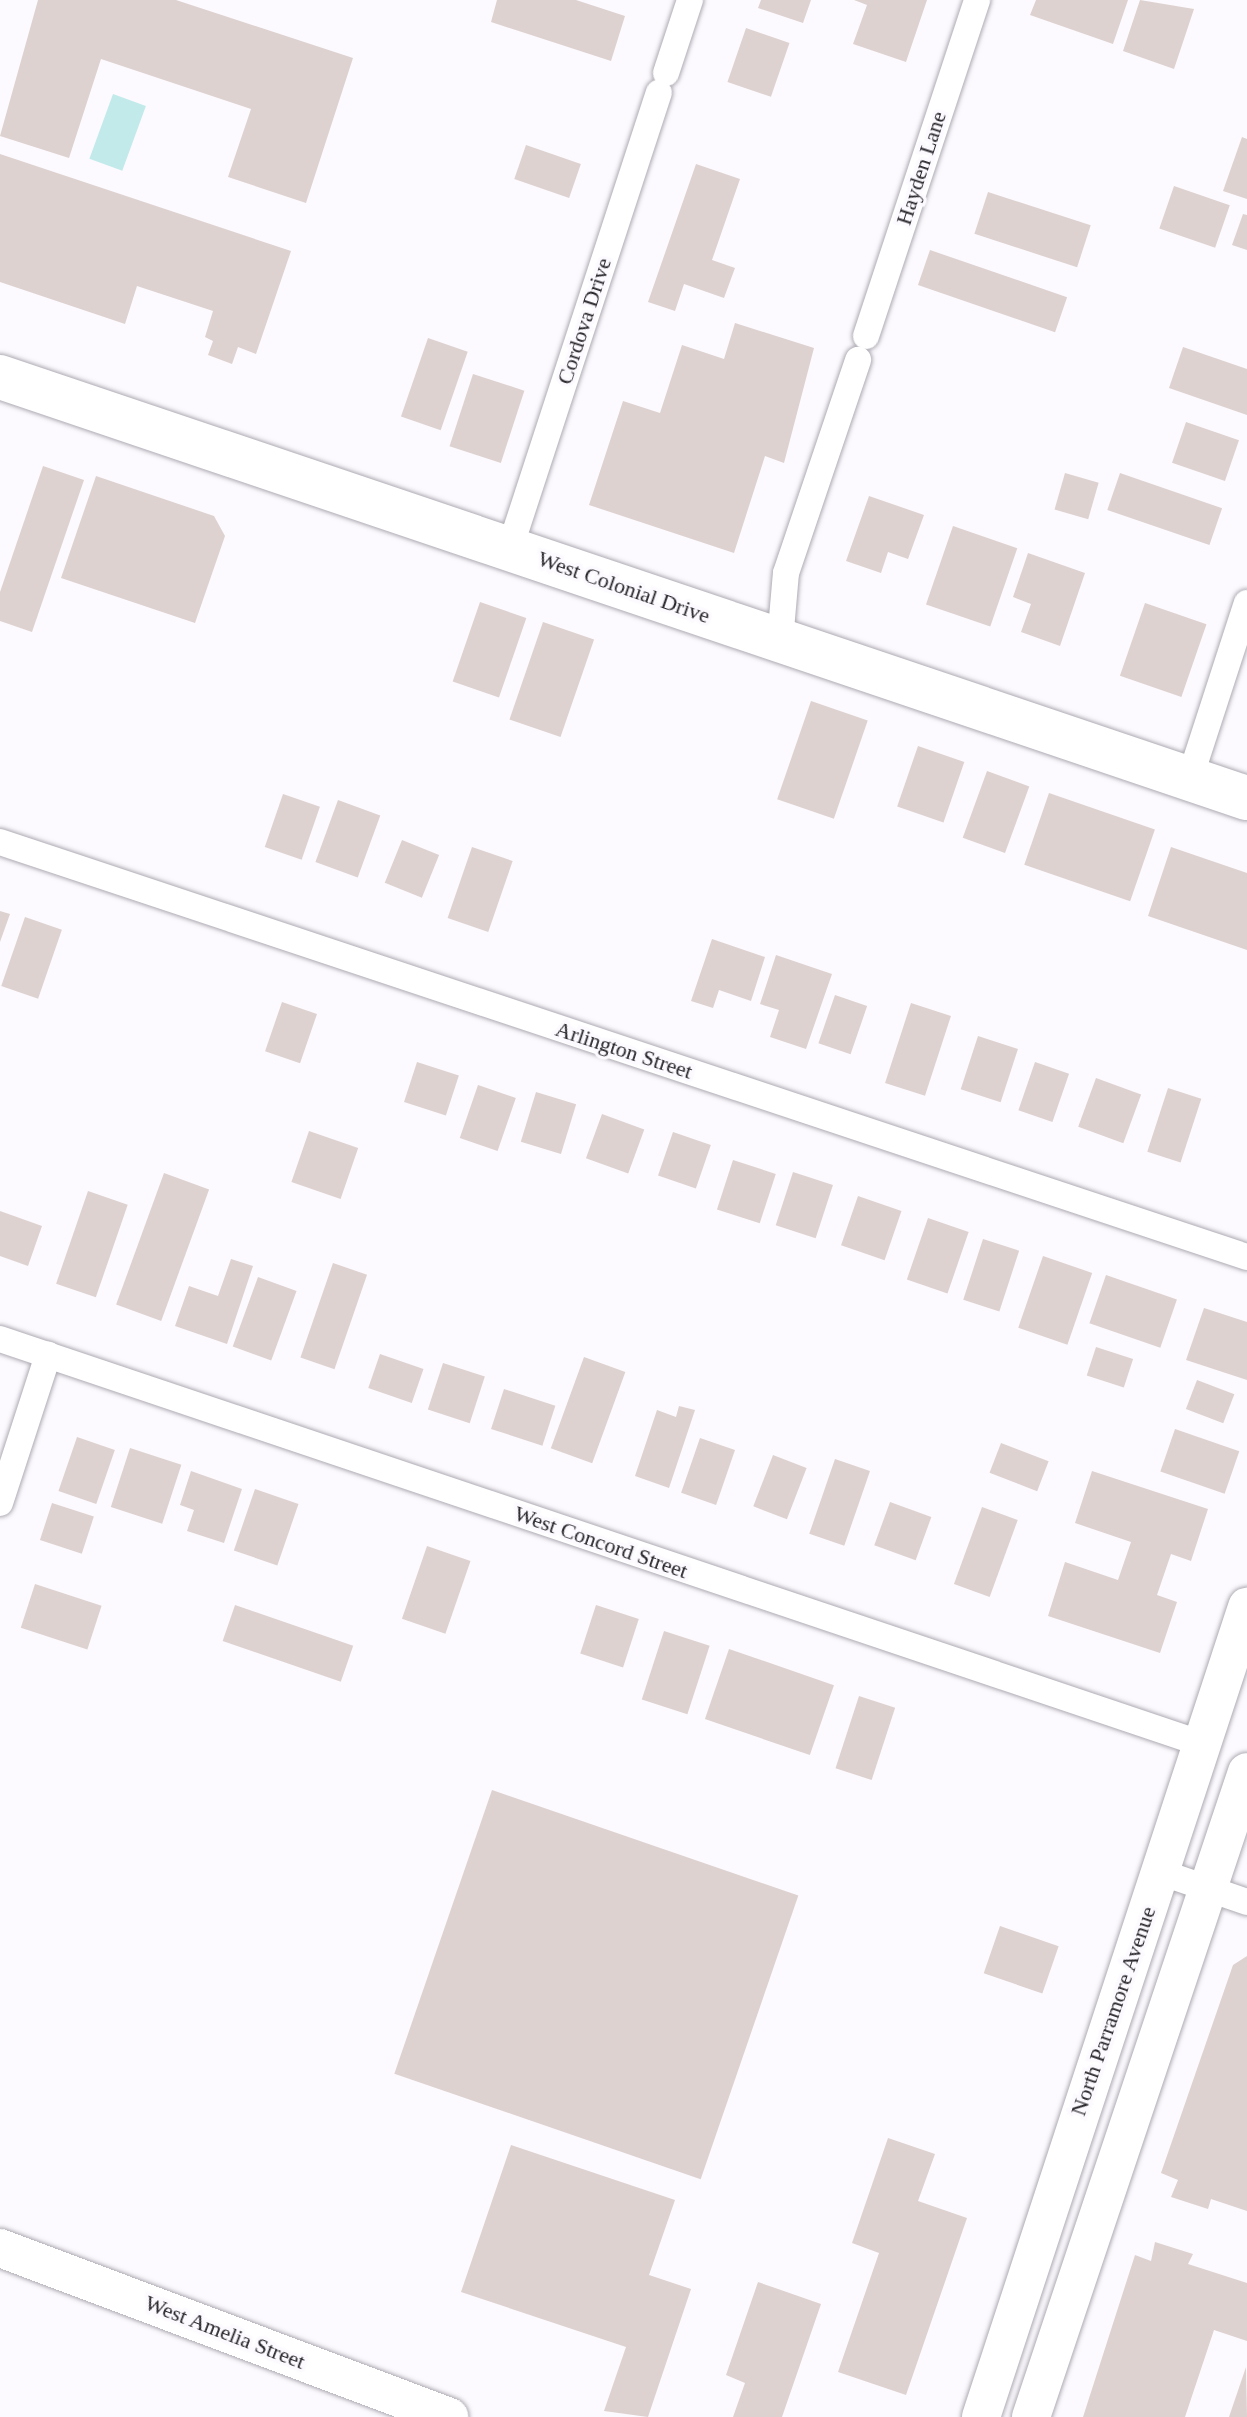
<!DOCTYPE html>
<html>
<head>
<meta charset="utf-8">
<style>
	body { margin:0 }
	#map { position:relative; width:1247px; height:2417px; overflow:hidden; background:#fcfafe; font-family:Georgia,serif }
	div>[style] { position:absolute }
	.water>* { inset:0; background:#c2eaea; transform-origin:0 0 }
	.building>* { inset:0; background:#ddd2d0; transform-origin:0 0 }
	.roads { filter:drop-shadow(0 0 2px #aeaab3) drop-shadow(0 0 2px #aeaab3) }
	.street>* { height:26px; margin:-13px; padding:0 13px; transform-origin:13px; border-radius:13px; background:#fff }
	.secondary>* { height:38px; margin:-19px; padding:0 19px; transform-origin:19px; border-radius:19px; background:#fff }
	.highway>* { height:44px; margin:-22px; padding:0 22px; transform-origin:22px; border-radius:22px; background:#fff }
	span { translate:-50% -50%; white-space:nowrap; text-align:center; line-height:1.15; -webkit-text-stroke:7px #fcfafe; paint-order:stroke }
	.street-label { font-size:22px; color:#28262a }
</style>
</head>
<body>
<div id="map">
	<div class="water">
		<div style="left:113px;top:94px;width:35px;height:69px;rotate:20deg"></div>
	</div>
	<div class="building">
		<div style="clip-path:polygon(38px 0,176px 0,353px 58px,306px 203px,228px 177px,251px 109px,101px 59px,69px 158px,0 136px)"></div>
		<div style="clip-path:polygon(497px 0,576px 0,625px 16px,611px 61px,491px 22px)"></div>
		<div style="clip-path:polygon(761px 0,811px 0,803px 23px,758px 8px)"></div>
		<div style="clip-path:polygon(854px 0,927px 0,906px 62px,853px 44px,867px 5px)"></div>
		<div style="clip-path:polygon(1036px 0,1128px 0,1113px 44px,1030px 15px)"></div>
		<div style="clip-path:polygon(1140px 0,1194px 9px,1174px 69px,1123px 51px)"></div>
		<div style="left:746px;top:28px;width:46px;height:57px;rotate:19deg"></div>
		<div style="clip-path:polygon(1242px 137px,1247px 139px,1247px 199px,1223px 191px)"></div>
		<div style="left:526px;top:145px;width:58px;height:36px;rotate:19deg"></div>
		<div style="clip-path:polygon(0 154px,291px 251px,256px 354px,238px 347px,232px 364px,208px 355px,213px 341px,205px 337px,213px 311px,137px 286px,125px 324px,0 282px)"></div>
		<div style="clip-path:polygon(696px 164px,740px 179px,712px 260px,735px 268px,724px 298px,684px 284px,675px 311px,648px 302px)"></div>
		<div style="left:1174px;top:186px;width:59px;height:45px;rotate:19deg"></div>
		<div style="left:988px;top:192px;width:108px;height:44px;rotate:18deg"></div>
		<div style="clip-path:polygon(1243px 214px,1247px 215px,1247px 250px,1232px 245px)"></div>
		<div style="left:930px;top:250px;width:145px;height:37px;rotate:19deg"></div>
		<div style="clip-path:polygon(735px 323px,814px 348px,784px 463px,765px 456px,734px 553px,589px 505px,623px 401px,660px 413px,682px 345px,724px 359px)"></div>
		<div style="left:428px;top:338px;width:42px;height:83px;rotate:19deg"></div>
		<div style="clip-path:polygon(1183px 347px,1247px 369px,1247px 415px,1169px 388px)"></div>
		<div style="left:473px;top:374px;width:54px;height:76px;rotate:18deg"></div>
		<div style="left:1186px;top:422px;width:56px;height:43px;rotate:19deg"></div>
		<div style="clip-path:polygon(43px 466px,84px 480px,32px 632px,0 621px,0 592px)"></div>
		<div style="left:1065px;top:473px;width:35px;height:38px;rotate:16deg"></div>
		<div style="left:1120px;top:473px;width:108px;height:39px;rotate:19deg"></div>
		<div style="clip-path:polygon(96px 476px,214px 516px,225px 536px,195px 623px,61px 578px)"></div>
		<div style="clip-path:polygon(869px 496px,924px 515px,908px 559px,888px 552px,881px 573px,846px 561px)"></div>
		<div style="left:953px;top:526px;width:68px;height:83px;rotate:19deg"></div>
		<div style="clip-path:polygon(1028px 553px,1085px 573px,1060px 646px,1021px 632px,1031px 604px,1013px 597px)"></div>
		<div style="left:480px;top:602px;width:49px;height:84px;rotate:19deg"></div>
		<div style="left:1145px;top:603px;width:65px;height:77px;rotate:19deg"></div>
		<div style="left:543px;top:622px;width:54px;height:103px;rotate:19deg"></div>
		<div style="left:811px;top:701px;width:60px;height:104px;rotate:19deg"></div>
		<div style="left:918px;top:746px;width:49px;height:64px;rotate:19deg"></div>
		<div style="left:987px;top:771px;width:45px;height:71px;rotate:20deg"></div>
		<div style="left:1049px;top:793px;width:112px;height:76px;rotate:19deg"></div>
		<div style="left:283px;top:794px;width:39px;height:56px;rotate:19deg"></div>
		<div style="left:338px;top:800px;width:45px;height:66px;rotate:20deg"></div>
		<div style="left:402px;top:840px;width:40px;height:46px;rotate:22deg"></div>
		<div style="left:472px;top:847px;width:43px;height:75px;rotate:19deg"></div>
		<div style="clip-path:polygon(1171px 847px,1247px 873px,1247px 950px,1148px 916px)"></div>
		<div style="clip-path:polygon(0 911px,10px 914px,0 942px)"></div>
		<div style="left:25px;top:917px;width:39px;height:73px;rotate:19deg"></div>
		<div style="clip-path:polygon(712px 939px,765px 957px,751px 1001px,719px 990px,713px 1008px,691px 1001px)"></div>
		<div style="clip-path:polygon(776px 955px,832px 974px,806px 1049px,770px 1037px,779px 1010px,760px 1004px)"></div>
		<div style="left:835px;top:995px;width:34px;height:51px;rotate:19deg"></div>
		<div style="left:282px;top:1002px;width:37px;height:52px;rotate:19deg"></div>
		<div style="left:911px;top:1003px;width:42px;height:84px;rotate:18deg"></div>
		<div style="left:978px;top:1036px;width:42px;height:56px;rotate:18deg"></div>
		<div style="left:417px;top:1062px;width:44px;height:42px;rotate:18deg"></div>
		<div style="left:1035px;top:1062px;width:36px;height:51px;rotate:19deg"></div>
		<div style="left:1096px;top:1078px;width:48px;height:52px;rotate:20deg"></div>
		<div style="left:478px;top:1085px;width:40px;height:56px;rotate:19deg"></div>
		<div style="left:1168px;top:1088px;width:35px;height:67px;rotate:18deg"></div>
		<div style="left:536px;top:1092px;width:42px;height:52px;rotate:17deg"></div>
		<div style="left:602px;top:1114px;width:45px;height:47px;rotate:20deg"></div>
		<div style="left:309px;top:1131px;width:52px;height:54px;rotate:19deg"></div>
		<div style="left:673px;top:1132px;width:40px;height:46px;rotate:19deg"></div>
		<div style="left:733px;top:1160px;width:45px;height:52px;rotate:18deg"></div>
		<div style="left:793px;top:1172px;width:42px;height:56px;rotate:18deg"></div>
		<div style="left:164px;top:1173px;width:48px;height:140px;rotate:20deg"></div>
		<div style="left:88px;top:1191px;width:42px;height:98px;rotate:19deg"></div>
		<div style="left:858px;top:1196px;width:46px;height:52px;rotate:19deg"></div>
		<div style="clip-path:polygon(0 1211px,42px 1226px,28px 1266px,0 1256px)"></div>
		<div style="left:928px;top:1218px;width:43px;height:65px;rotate:19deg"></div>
		<div style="left:983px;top:1239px;width:38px;height:64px;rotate:18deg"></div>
		<div style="left:1043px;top:1256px;width:52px;height:76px;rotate:19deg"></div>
		<div style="clip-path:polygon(231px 1259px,253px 1266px,227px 1344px,175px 1326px,189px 1286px,218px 1296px)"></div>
		<div style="left:333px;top:1263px;width:36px;height:100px;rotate:19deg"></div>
		<div style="left:1106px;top:1275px;width:75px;height:51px;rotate:19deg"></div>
		<div style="left:258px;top:1277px;width:41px;height:74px;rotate:20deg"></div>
		<div style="clip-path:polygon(1204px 1308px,1247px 1322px,1247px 1380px,1186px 1360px)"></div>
		<div style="left:1096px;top:1347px;width:39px;height:30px;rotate:18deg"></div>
		<div style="left:380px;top:1354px;width:46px;height:36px;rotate:19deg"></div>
		<div style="left:584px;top:1357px;width:44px;height:97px;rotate:20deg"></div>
		<div style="left:443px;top:1363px;width:44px;height:49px;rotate:18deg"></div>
		<div style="left:1197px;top:1380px;width:40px;height:31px;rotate:21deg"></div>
		<div style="left:504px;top:1389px;width:54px;height:42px;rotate:18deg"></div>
		<div style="clip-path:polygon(679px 1406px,695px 1410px,669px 1488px,635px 1476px,657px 1410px,676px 1417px)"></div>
		<div style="left:1175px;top:1429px;width:68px;height:45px;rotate:19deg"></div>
		<div style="left:77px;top:1437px;width:40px;height:57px;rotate:19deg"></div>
		<div style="left:700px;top:1438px;width:37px;height:58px;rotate:19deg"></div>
		<div style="left:1001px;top:1443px;width:51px;height:32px;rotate:21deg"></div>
		<div style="left:130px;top:1448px;width:54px;height:62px;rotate:18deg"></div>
		<div style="left:773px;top:1455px;width:36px;height:55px;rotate:21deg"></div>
		<div style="left:835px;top:1459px;width:37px;height:79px;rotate:19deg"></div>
		<div style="clip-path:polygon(191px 1471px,242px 1489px,224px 1543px,187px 1531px,194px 1510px,180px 1505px)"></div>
		<div style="clip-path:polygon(1092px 1471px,1208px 1509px,1191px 1561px,1171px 1554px,1157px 1595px,1177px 1602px,1160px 1653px,1048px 1616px,1065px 1562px,1118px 1580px,1131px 1542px,1075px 1523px)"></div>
		<div style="left:255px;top:1489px;width:46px;height:65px;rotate:19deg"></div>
		<div style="left:890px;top:1502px;width:44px;height:46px;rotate:20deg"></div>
		<div style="left:52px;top:1503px;width:44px;height:39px;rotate:18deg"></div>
		<div style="left:982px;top:1507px;width:38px;height:82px;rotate:20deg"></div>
		<div style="left:427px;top:1546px;width:46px;height:77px;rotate:19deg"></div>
		<div style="left:35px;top:1584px;width:70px;height:46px;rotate:18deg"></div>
		<div style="left:235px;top:1605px;width:125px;height:38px;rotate:19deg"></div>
		<div style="left:596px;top:1605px;width:45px;height:51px;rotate:18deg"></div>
		<div style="left:664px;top:1631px;width:48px;height:72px;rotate:18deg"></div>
		<div style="left:729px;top:1649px;width:111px;height:74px;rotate:19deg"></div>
		<div style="left:859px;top:1696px;width:38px;height:76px;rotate:18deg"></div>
		<div style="left:492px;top:1790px;width:324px;height:300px;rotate:19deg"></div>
		<div style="left:1000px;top:1926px;width:62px;height:50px;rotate:19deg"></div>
		<div style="clip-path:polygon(1247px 1956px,1247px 2211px,1211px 2199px,1208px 2209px,1171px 2197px,1178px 2180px,1161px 2173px,1233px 1965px)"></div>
		<div style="clip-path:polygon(888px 2138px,935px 2154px,918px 2201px,967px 2218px,906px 2395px,838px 2372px,879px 2253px,852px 2243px)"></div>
		<div style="clip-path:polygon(511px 2145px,675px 2200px,649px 2275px,691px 2289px,648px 2417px,604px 2411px,626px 2347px,461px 2292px)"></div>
		<div style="clip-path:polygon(1155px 2242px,1193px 2254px,1188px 2264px,1247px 2283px,1247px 2341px,1214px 2330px,1185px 2417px,1083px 2417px,1135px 2255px,1151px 2261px)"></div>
		<div style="clip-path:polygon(758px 2282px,821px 2304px,782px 2417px,733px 2417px,745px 2383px,726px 2375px)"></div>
		<div style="clip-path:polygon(1246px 2367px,1247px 2417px,1229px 2417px)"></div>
	</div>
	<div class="roads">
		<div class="street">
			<div style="left:666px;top:73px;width:77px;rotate:-71.8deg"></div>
			<div style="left:866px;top:336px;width:354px;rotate:-71.7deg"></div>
			<div style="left:510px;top:548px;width:479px;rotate:-71.9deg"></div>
			<div style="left:780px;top:641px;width:68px;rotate:-85deg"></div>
			<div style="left:786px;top:573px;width:225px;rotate:-71.3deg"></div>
			<div style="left:1190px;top:778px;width:184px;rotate:-72deg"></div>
			<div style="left:0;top:842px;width:1314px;rotate:18.41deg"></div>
			<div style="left:0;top:1339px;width:1269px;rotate:18.61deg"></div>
			<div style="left:0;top:1503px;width:156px;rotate:-72deg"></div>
			<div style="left:1160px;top:1872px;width:92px;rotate:19deg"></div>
		</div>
		<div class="secondary">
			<div style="left:0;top:2248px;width:480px;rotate:20.6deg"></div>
			<div style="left:981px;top:2417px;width:853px;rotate:-71.82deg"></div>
			<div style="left:1031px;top:2417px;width:680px;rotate:-71.49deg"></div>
		</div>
		<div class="highway">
			<div style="left:0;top:377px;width:1316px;rotate:18.66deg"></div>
		</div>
	</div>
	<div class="street-label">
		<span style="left:921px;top:168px;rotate:-72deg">Hayden Lane</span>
		<span style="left:584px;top:321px;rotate:-72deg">Cordova Drive</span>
		<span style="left:624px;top:587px;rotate:19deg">West Colonial Drive</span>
		<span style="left:624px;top:1050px;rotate:18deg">Arlington Street</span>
		<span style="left:601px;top:1542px;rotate:19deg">West Concord Street</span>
		<span style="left:1113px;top:2011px;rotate:-71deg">North Parramore Avenue</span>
		<span style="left:225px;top:2332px;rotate:21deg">West Amelia Street</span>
	</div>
</div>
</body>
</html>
